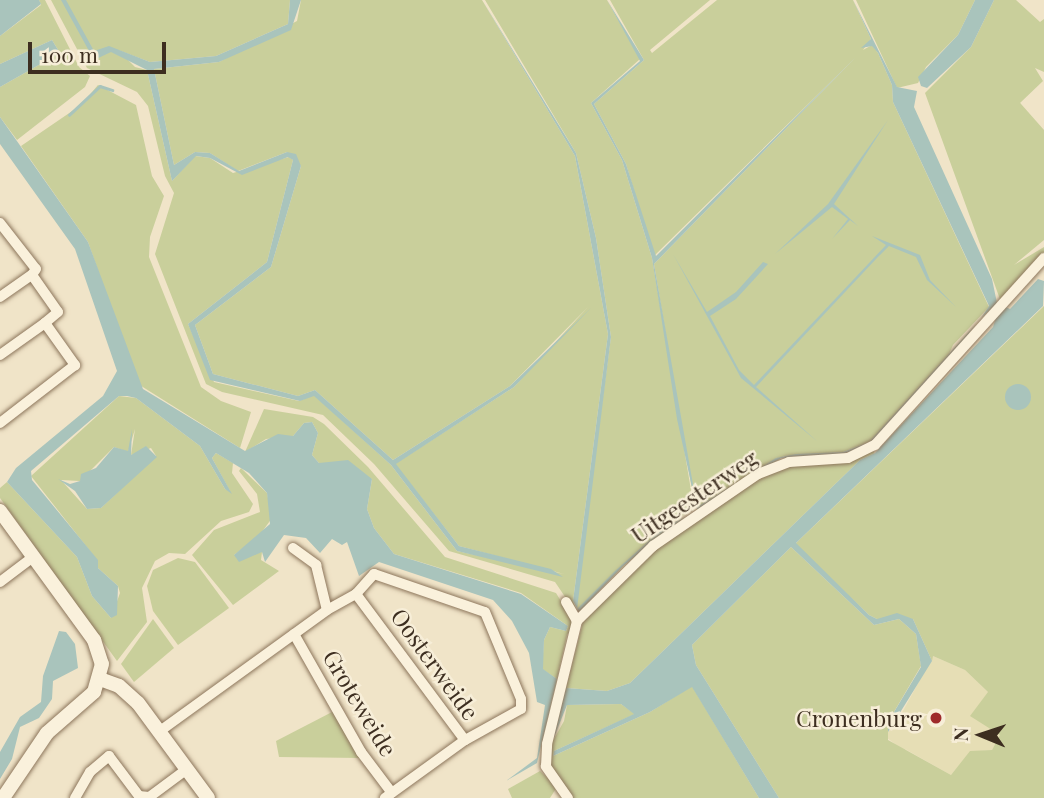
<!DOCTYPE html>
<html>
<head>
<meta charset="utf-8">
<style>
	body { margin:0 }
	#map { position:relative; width:1044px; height:798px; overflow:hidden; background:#f0e4c8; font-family:"Playfair Display",serif }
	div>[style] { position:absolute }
	.farmland>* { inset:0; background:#e6deb5 }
	.green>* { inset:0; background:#c9cf9b }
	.water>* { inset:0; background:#a9c4bc }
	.round { border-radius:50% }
	.stream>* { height:2.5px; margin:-1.25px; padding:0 1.25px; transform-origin:1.25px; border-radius:1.25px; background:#a9c4bc }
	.roads { filter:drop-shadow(0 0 2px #8d765c) drop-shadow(0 0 2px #8d765c) }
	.minor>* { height:10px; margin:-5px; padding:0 5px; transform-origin:5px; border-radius:5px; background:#faf1dc }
	.tertiary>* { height:14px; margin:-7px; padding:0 7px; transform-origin:7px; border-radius:7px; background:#faf1dc }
	.dots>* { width:19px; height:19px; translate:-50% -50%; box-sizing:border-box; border:4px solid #f7eed8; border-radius:50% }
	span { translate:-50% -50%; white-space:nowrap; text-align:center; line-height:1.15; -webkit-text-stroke:5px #f7eed8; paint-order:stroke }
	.street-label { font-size:23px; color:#3d2e20 }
	.poi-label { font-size:23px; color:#3d2e20 }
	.right { translate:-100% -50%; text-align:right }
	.north { position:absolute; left:946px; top:700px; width:70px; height:70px; -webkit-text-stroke:5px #f7eed8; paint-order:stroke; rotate:272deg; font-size:19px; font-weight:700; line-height:28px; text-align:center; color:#3d2e20 }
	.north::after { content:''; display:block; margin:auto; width:24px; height:32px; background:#3d2e20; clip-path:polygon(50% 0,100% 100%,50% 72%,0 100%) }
	.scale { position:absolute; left:28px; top:42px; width:138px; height:32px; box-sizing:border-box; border:4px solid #3d2e20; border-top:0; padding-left:9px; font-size:21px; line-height:24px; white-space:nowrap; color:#3d2e20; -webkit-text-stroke:5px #f7eed8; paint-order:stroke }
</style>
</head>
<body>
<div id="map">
	<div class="farmland">
		<div style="clip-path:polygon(933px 656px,965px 670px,988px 692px,1001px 735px,992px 750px,970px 752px,951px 775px,905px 749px,909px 755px,886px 737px,885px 729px,892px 731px)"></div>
	</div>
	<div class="green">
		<div style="clip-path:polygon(39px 0,45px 0,79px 67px,90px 76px,85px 87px,17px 140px,0 117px,0 87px,60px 53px,52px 40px,0 64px,0 36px,41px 5px)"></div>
		<div style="clip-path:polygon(51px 0,290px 0,288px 24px,216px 56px,150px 62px,118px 50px,135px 67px,147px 70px,172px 181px,195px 156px,210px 158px,233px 173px,289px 157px,293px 160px,267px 262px,188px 324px,214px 382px,299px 401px,314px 395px,391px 465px,457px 551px,564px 574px,459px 546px,395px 464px,514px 387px,588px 307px,510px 386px,393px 460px,315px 390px,298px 396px,213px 374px,195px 325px,271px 267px,301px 166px,287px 152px,238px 171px,210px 153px,195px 152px,174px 165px,154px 69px,219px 62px,297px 21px,301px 0,482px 0,575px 156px,608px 334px,573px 601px,578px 616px,555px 582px,449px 551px,374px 464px,323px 415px,222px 392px,206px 384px,155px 254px,174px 193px,165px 176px,148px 106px,137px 92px,87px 68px)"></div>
		<div style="clip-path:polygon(485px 0,607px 0,640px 59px,591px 103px,622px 160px,652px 258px,694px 508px,662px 529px,578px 609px,575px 604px,611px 337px,596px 238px,576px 153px)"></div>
		<div style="clip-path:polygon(610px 0,710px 0,650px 50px,652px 53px,717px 0,853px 0,871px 39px,863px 50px,872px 45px,878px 53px,892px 85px,893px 102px,989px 307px,953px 345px,944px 365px,869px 442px,843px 452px,784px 456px,699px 507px,694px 502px,654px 264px,855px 58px,654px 256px,626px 164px,594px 104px,644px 60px)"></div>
		<div style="clip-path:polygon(856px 0,975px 0,958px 35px,926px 67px,918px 83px,897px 88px)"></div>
		<div style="clip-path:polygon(994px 0,1016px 0,1040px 22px,1044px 19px,1044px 72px,1035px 68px,1043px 81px,1020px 103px,1015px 97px,1044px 130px,1044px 240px,1014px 265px,1044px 247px,1044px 254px,1001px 302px,925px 93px,971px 47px)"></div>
		<div style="clip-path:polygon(98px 85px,136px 105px,152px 176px,164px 196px,150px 237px,149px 257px,201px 387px,221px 401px,251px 412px,240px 448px,138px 384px,88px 242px,21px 146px,81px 105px)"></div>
		<div style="clip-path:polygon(1044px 306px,1044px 798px,779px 798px,696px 665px,692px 645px,791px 547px,874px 625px,899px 619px,916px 634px,921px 666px,888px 722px,888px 740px,951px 775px,970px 751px,992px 750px,1000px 735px,970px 716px,988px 692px,965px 670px,933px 656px,932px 661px,913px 619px,877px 619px,869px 615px,795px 544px)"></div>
		<div style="clip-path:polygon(evenodd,119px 396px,136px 398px,200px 446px,225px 489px,230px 491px,212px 458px,216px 453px,233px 463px,232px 473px,253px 504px,249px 512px,221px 521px,185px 554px,169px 553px,155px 561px,142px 588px,147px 622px,117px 661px,0 498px,0 488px,7px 482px,77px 557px,92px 596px,111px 618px,120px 593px,118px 586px,98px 568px,97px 560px,31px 476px,119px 396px,135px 429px,131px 455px,151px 448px,156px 456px,101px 508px,87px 509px,61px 480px,80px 481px,114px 447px,128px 452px,135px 429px)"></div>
		<div style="clip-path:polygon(264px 409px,313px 417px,324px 424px,368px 467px,445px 557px,556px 593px,575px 624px,567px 635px,557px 679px,542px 669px,544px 640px,550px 627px,566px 631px,568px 626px,521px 593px,394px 554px,374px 528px,367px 509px,372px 479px,319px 463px,312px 455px,318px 433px,312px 422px,304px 423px,293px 436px,266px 439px,245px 452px)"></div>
		<div style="clip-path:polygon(871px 450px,875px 453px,860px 460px,630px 683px,607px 691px,566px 688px,583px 622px,656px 546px,774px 469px)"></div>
		<div style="clip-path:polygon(241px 468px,267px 493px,272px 518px,259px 536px,234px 555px,262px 552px,261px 560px,279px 571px,233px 605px,192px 555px,214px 530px,260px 512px,257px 494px,239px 471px)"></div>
		<div style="clip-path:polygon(178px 558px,195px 562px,229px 608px,178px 645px,153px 611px,147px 586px,153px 570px)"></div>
		<div style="clip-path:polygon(153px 619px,174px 648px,134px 682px,121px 664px)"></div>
		<div style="clip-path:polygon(692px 686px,759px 798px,571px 798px,551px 768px,549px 748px,564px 721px,567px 705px,621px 704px,635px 714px,554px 751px,553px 756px,650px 712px)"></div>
		<div style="clip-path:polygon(334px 711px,361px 758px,279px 757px,276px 741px)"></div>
		<div style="clip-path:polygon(540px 771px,557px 787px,550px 798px,512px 798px,508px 789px)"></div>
	</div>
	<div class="water">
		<div style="clip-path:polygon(0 0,39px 0,41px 4px,0 36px)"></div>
		<div style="clip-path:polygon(61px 0,66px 0,94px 51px,109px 46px,150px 62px,216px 56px,288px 24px,290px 0,301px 0,291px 30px,219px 62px,154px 69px,174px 165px,195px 152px,210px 153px,239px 171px,287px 152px,296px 154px,301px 166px,271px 267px,195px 325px,213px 374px,298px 396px,315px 390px,393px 460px,510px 386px,591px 308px,514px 387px,396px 464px,459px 546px,551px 569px,563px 577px,457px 551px,391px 465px,314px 396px,300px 401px,210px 380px,188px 324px,267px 262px,293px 160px,288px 157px,242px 175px,210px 158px,196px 156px,172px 181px,147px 70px,111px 52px,94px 60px)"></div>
		<div style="clip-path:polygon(482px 0,576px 153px,596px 238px,611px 337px,577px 609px,615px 571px,662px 529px,685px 517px,623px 566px,579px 612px,573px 601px,608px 334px,575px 156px)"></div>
		<div style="clip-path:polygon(607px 0,644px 60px,594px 104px,626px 164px,656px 256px,855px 58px,654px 264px,697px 507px,776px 458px,796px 454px,843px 452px,869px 442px,976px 324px,945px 365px,874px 440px,855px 451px,839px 454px,781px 458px,697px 510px,677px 419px,652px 258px,622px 160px,591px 103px,640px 61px)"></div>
		<div style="clip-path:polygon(853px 0,897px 87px,917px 91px,914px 107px,992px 279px,997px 303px,1010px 309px,1038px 279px,1044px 281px,1043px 306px,796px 543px,869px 615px,877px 619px,897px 613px,913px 619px,932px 661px,888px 732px,888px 722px,921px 667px,916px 634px,899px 619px,874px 625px,791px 547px,692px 645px,696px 665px,779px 798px,759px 798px,692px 687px,650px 712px,553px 756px,554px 751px,634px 714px,621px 704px,567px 705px,553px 740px,566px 688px,607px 691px,630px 683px,860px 460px,875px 453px,993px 327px,998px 311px,993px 307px,981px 318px,989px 306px,893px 102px,892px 85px,878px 53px,872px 46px,861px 48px,871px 39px)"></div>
		<div style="clip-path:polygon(975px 0,994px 0,971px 47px,927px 88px,921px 86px,918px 77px,958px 35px)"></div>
		<div style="clip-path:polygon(52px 40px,60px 53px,0 87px,0 64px)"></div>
		<div style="clip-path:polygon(0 117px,88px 242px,143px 389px,245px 451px,278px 434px,293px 436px,304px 423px,312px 422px,318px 433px,312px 455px,319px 463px,348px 460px,372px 479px,367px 509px,374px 528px,394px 554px,521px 594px,568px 626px,566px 631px,550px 627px,544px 640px,543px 669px,557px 679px,537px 763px,506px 781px,537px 758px,545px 705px,537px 702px,529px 653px,512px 621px,493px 600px,379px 562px,359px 576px,347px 542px,342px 545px,332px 539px,320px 553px,306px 538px,284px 535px,265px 562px,262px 552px,239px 562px,234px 555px,270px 524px,267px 493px,249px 473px,216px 453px,212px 458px,232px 494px,225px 489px,200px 446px,136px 398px,127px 396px,119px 396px,31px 471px,32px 480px,98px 560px,98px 568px,118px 586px,117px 615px,111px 618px,92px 596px,77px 557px,7px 482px,16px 468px,103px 396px,117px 371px,75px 249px,0 144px)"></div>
		<div style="clip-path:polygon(888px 120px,834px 204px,858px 226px,850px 220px,832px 239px,848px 219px,832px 207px,775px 254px,828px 204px)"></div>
		<div style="clip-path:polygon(872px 236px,920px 255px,930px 280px,956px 307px,927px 280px,916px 257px,889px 246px,877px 258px,756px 387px,818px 442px,741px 378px,673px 254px,707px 312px,736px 292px,763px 262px,768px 264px,736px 299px,710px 316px,739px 370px,754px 385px,886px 245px)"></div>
		<div class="round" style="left:1005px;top:384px;width:26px;height:26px"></div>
		<div style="clip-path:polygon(132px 429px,131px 455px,146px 446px,157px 457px,101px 508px,87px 509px,75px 491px,58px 479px,70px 484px,80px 481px,81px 474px,96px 468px,114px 447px,128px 451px)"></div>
		<div style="clip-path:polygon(59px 631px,66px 632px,75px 644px,78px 668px,53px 681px,52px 699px,39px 718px,20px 727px,12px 759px,0 779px,0 752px,20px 717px,41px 702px,43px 676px)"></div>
	</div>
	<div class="stream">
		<div style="left:69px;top:115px;width:42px;rotate:-43.1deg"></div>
		<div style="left:100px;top:86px;width:13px;rotate:18deg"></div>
	</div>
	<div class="roads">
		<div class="minor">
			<div style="left:0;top:223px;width:58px;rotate:52deg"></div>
			<div style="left:36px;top:269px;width:7px;rotate:124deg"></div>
			<div style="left:32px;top:275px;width:45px;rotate:54.9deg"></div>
			<div style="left:58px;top:312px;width:17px;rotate:140deg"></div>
			<div style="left:45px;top:323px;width:52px;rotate:54.5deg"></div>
			<div style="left:75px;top:365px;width:95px;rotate:142.3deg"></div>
			<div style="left:0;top:297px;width:39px;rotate:-35deg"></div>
			<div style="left:0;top:355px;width:55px;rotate:-35.4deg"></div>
			<div style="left:293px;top:548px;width:29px;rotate:36deg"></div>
			<div style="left:316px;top:565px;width:46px;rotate:76.3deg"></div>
			<div style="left:0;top:582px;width:41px;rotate:-37.1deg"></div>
			<div style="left:356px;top:594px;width:27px;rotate:-48deg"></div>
			<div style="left:374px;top:574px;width:117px;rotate:18.9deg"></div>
			<div style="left:485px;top:612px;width:94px;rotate:67.5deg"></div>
			<div style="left:521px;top:699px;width:10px;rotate:90deg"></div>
			<div style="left:521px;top:709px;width:64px;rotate:151deg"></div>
			<div style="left:566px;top:602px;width:22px;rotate:60deg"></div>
			<div style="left:294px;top:634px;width:136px;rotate:60.4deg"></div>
			<div style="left:361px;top:752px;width:51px;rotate:52.9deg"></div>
			<div style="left:160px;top:731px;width:206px;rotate:-35.9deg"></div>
			<div style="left:327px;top:610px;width:33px;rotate:-29deg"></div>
			<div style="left:356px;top:594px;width:182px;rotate:53.3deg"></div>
			<div style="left:465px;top:740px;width:99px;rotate:144.1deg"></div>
			<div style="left:75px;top:798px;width:30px;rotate:-60deg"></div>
			<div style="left:90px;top:772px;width:25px;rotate:-40deg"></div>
			<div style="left:109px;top:756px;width:50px;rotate:53.1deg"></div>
			<div style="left:139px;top:796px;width:10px;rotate:6deg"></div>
			<div style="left:148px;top:798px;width:49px;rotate:-36.6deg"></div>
			<div style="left:568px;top:798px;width:39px;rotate:-125deg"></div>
			<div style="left:546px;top:766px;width:22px;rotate:-87deg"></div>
			<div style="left:547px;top:744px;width:127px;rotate:-76.3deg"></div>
			<div style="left:577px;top:621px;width:107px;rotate:-44.6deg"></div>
			<div style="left:653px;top:546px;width:127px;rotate:-34.4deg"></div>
			<div style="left:758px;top:474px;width:33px;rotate:-21deg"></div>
			<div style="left:789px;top:462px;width:59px;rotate:-3.9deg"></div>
			<div style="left:848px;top:458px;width:30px;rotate:-26deg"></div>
			<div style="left:875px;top:445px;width:252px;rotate:-47.9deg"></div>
		</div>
		<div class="tertiary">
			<div style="left:0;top:511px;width:160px;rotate:53.9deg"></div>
			<div style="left:94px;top:640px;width:25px;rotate:72deg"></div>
			<div style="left:102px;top:664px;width:29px;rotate:106deg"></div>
			<div style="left:94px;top:692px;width:62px;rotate:138.9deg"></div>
			<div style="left:47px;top:733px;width:78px;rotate:124.1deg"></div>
			<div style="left:100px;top:679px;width:20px;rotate:20deg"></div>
			<div style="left:119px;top:686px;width:25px;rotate:42deg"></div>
			<div style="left:138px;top:703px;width:118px;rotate:53.6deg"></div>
		</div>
	</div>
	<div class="dots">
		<div style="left:936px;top:718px;background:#9e2a2b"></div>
	</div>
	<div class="street-label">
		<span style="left:694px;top:496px;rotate:-34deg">Uitgeesterweg</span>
		<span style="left:435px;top:664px;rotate:54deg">Oosterweide</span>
		<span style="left:360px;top:703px;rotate:59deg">Groteweide</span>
	</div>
	<div class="poi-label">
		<span class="right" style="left:922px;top:718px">Cronenburg</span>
	</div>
	<div class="north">N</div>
	<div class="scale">100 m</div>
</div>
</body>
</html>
